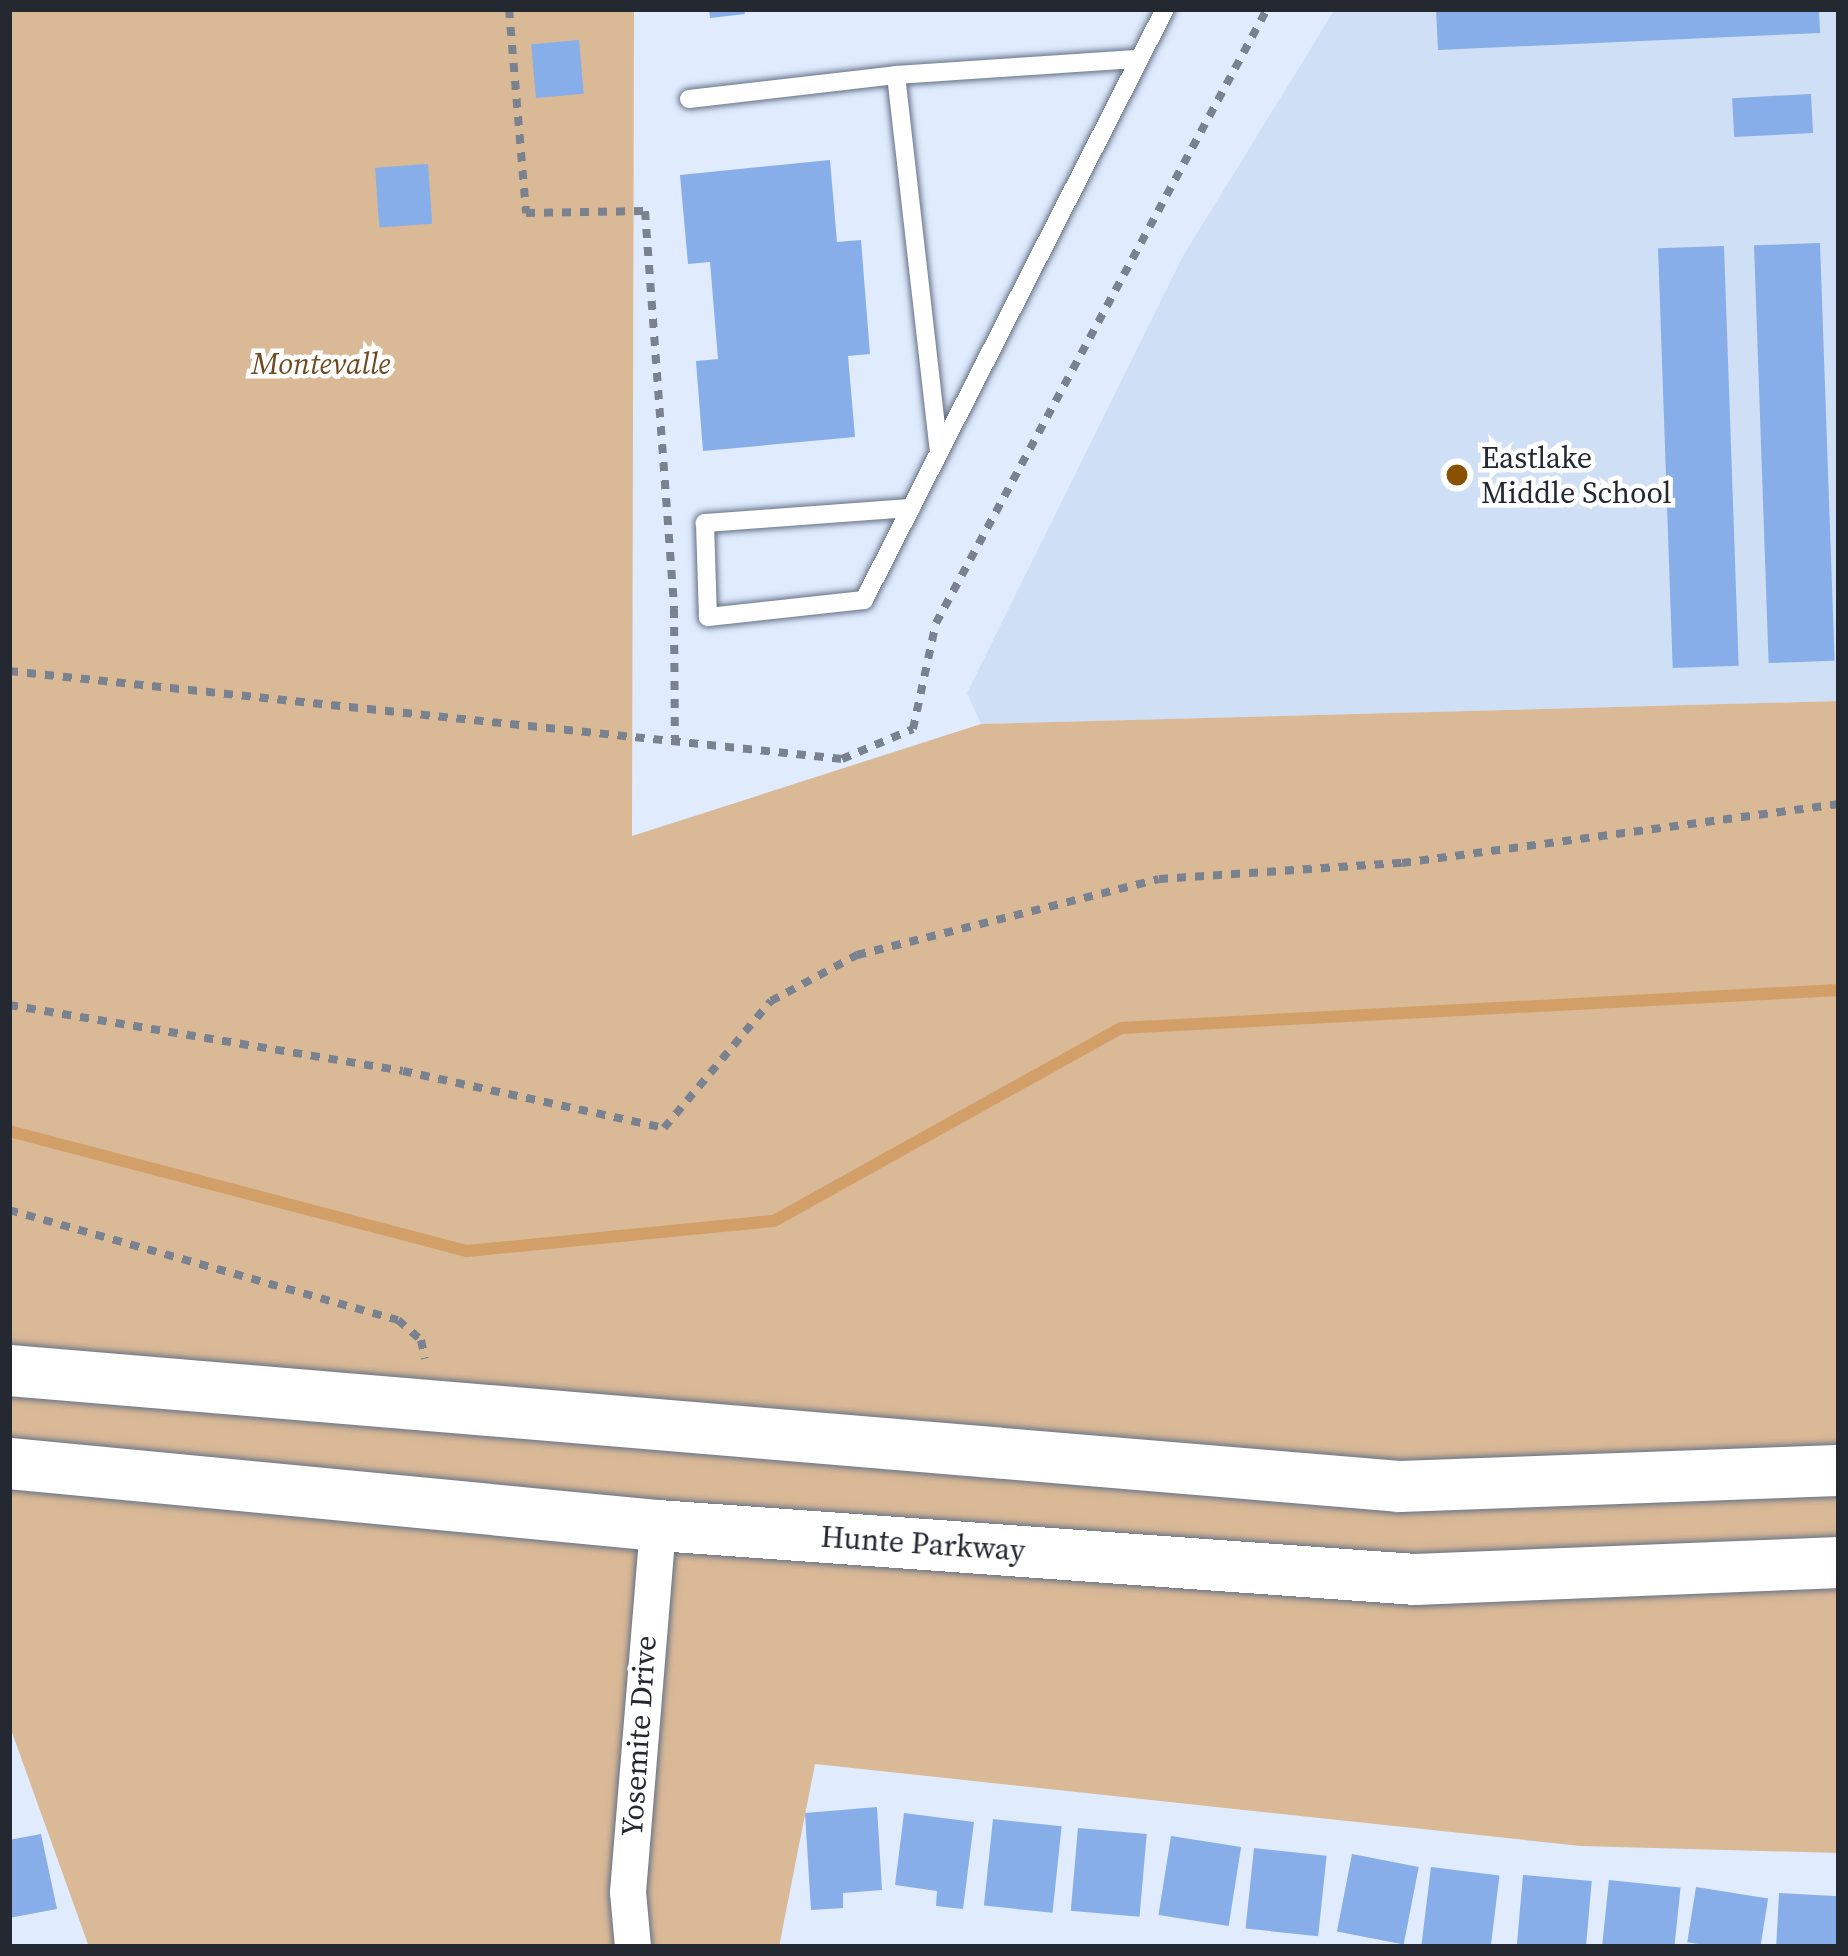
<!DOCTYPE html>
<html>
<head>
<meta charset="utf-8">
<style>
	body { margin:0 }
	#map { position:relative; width:1848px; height:1956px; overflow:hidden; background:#e0ecfe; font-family:"Source Serif 4",serif }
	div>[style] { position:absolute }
	.built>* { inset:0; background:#cfdff6 }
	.green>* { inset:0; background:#dab997 }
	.stream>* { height:12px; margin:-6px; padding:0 6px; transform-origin:6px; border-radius:6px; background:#d39f68 }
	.building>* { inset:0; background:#87aee8; transform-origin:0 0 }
	.path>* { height:8px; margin-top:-4px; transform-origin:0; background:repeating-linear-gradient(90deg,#7a828f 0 9px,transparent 0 18px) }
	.roads { filter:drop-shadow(0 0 3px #647185) drop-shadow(0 0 3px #647185) }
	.lane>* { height:18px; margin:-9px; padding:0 9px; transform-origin:9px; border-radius:9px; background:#fff }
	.street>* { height:36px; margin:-18px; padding:0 18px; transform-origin:18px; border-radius:18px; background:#fff }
	.secondary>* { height:51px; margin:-25.5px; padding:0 25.5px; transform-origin:25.5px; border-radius:25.5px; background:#fff }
	.dots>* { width:33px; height:33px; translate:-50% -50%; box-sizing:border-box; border:6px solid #fff; border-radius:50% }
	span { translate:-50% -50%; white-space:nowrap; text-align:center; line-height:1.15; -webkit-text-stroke:9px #fff; paint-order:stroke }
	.park-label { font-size:30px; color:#6e4a21; font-style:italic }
	.poi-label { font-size:30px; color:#232831 }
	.left { translate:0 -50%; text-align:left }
	.street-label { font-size:30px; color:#232831 }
	.frame { position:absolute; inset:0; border:12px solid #232831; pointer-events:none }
</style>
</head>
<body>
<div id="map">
	<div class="built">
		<div style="clip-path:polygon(1335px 9px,1839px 9px,1839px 701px,981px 724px,967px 693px,1183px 256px)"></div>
	</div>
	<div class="green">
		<div style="clip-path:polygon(9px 9px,634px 9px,632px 836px,981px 724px,1839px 701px,1839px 1853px,1581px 1846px,815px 1764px,779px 1947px,89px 1947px,9px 1724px)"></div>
	</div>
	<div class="stream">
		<div style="left:9px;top:1131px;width:473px;rotate:14.7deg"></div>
		<div style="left:467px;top:1251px;width:308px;rotate:-5.6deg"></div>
		<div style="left:774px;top:1221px;width:397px;rotate:-29.1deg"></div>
		<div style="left:1121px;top:1028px;width:719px;rotate:-3.03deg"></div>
	</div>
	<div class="building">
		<div style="clip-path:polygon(709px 9px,744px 9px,745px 14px,710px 18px)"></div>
		<div style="clip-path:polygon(1436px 9px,1819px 9px,1820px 33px,1438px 50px)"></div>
		<div style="left:579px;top:40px;width:54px;height:48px;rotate:85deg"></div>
		<div style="left:1811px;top:94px;width:39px;height:79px;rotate:87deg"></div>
		<div style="clip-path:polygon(830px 160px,837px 242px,861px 240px,870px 354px,848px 356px,855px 437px,703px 451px,696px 361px,718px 359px,710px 262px,688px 264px,680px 175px)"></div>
		<div style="left:428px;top:164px;width:60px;height:53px;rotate:86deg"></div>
		<div style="left:1820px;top:243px;width:418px;height:66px;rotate:88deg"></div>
		<div style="left:1724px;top:246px;width:420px;height:66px;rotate:88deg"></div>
		<div style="clip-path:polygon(877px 1807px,882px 1890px,843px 1893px,843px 1908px,811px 1910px,805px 1813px)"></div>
		<div style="clip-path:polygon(904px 1813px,974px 1822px,963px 1909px,936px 1906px,937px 1891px,895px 1885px)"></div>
		<div style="left:993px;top:1819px;width:69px;height:87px;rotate:6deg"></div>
		<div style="left:1078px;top:1828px;width:69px;height:83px;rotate:5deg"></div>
		<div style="clip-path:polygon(41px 1834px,57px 1909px,9px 1918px,9px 1840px)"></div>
		<div style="left:1171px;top:1836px;width:71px;height:80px;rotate:9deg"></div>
		<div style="left:1254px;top:1848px;width:73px;height:81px;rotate:6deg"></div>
		<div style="left:1352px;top:1854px;width:68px;height:79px;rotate:11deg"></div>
		<div style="left:1431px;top:1867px;width:69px;height:78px;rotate:7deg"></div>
		<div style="left:1523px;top:1875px;width:69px;height:72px;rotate:5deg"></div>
		<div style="left:1609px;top:1880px;width:72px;height:67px;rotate:6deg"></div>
		<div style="left:1696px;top:1887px;width:73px;height:56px;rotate:9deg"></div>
		<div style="left:1779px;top:1893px;width:60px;height:54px;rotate:3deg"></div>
	</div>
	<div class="path">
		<div style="left:509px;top:9px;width:205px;rotate:85.2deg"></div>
		<div style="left:526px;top:213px;width:119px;rotate:-1deg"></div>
		<div style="left:645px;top:211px;width:399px;rotate:85.8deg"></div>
		<div style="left:674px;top:609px;width:129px;rotate:89.6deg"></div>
		<div style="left:9px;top:671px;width:838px;rotate:6.03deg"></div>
		<div style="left:842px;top:759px;width:77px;rotate:-22.9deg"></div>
		<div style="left:913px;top:729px;width:108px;rotate:-77.8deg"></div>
		<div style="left:936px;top:623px;width:698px;rotate:-61.67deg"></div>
		<div style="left:9px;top:1005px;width:399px;rotate:9.5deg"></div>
		<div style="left:403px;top:1071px;width:267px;rotate:12.3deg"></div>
		<div style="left:664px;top:1128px;width:166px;rotate:-49.9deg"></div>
		<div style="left:771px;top:1001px;width:98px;rotate:-28.1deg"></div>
		<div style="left:857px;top:955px;width:311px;rotate:-14.1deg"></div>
		<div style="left:1159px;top:879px;width:244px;rotate:-3.8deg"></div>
		<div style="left:1402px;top:863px;width:441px;rotate:-7.7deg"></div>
		<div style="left:9px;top:1210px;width:404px;rotate:15.8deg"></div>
		<div style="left:398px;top:1320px;width:30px;rotate:41deg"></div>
		<div style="left:421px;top:1340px;width:19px;rotate:78deg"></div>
	</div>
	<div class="roads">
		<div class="lane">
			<div style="left:896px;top:75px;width:244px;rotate:-3.8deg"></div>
			<div style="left:689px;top:99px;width:208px;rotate:-6.6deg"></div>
			<div style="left:896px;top:75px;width:380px;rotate:83.5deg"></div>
			<div style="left:911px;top:508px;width:207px;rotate:175.8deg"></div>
			<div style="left:705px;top:523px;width:94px;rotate:88.2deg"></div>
			<div style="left:708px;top:617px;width:157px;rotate:-6.2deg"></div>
			<div style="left:864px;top:600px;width:663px;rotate:-63.01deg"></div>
		</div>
		<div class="street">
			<div style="left:633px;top:1947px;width:55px;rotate:-95.2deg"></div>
			<div style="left:628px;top:1892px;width:368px;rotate:-85.3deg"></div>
		</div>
		<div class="secondary">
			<div style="left:9px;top:1370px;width:1394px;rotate:4.77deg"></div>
			<div style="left:1398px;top:1486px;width:441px;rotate:-2.1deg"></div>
			<div style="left:9px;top:1463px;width:652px;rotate:5.46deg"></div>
			<div style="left:658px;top:1525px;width:759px;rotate:4.08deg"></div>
			<div style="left:1415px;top:1579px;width:424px;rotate:-2.3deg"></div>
		</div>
	</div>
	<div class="dots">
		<div style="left:1457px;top:475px;background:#885201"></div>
	</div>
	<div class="park-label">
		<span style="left:321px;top:364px">Montevalle</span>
	</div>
	<div class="poi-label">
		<span class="left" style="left:1481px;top:475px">Eastlake<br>Middle School</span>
	</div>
	<div class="street-label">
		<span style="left:923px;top:1544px;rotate:4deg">Hunte Parkway</span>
		<span style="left:639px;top:1736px;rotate:-86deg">Yosemite Drive</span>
	</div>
	<div class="frame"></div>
</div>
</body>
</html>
